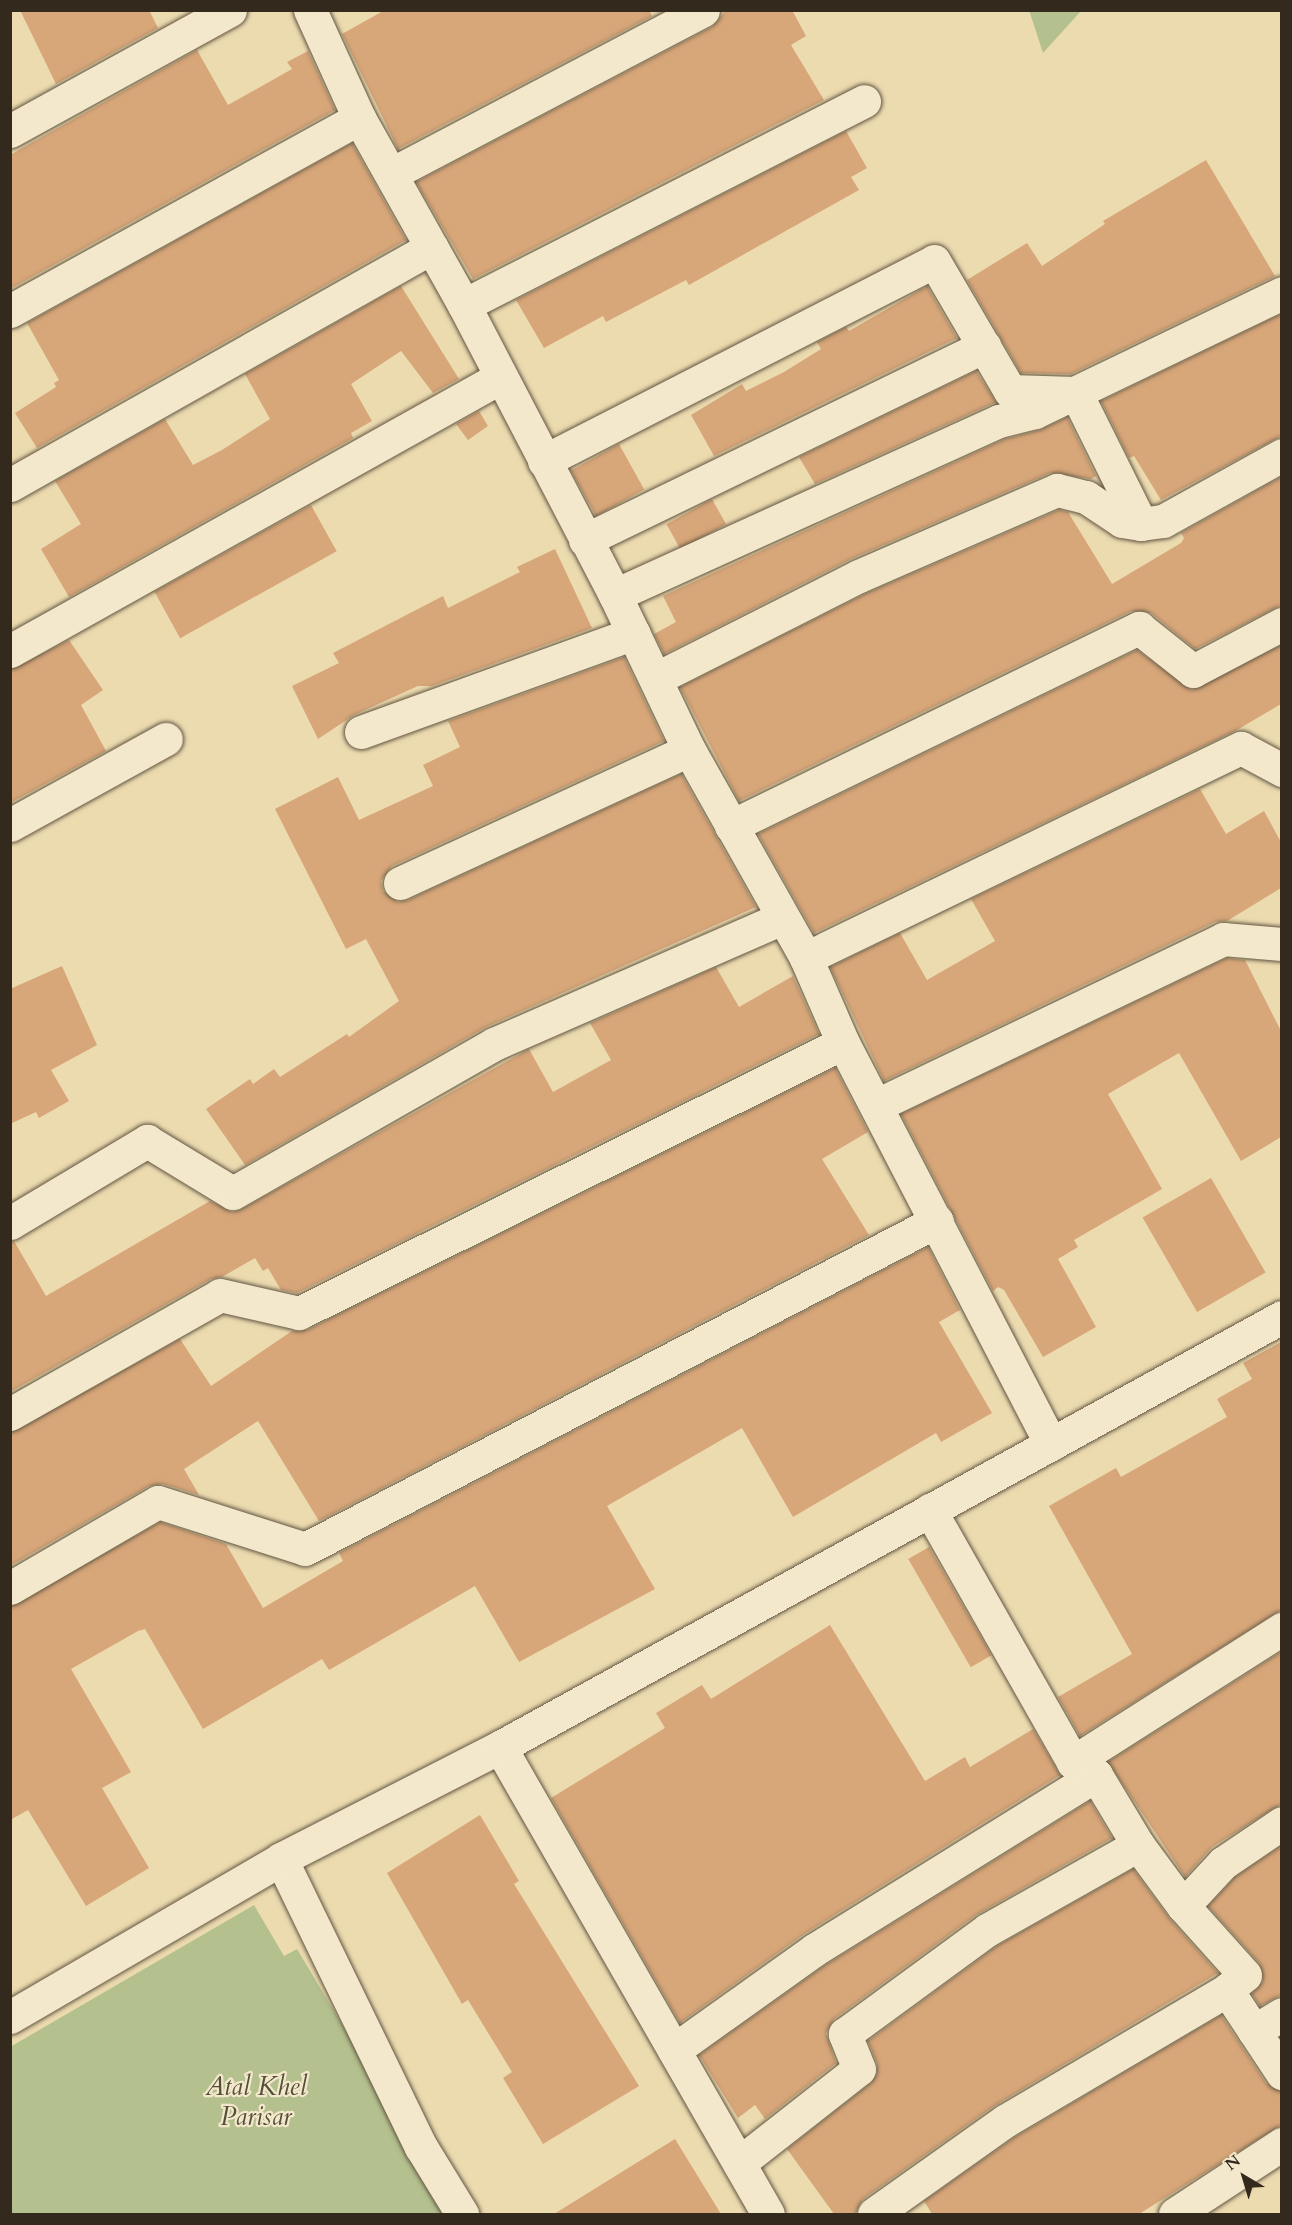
<!DOCTYPE html>
<html>
<head>
<meta charset="utf-8">
<style>
	body { margin:0 }
	#map { position:relative; width:1292px; height:2225px; overflow:hidden; background:#eddbb0; font-family:Cardo,serif }
	div>[style] { position:absolute }
	.green>* { inset:0; background:#b4c18e }
	.building>* { inset:0; background:#d7a679; transform-origin:0 0 }
	.roads { filter:drop-shadow(0 0 2px #625642) drop-shadow(0 0 2px #625642) }
	.street>* { height:33px; margin:-16.5px; padding:0 16.5px; transform-origin:16.5px; border-radius:16.5px; background:#f3e8cc }
	span { translate:-50% -50%; white-space:nowrap; text-align:center; line-height:1.15; -webkit-text-stroke:4.5px #f3e8cc; paint-order:stroke }
	.park-label { font-size:26px; color:#544f39; font-style:italic }
	.frame { position:absolute; inset:0; border:12px solid #34291d; pointer-events:none }
	.north { position:absolute; left:1214px; top:2147px; width:60px; height:60px; -webkit-text-stroke:4px #f3e8cc; paint-order:stroke; rotate:322deg; font-size:16px; font-weight:700; line-height:24px; text-align:center; color:#34291d }
	.north::after { content:''; display:block; margin:auto; width:21px; height:27px; background:#34291d; clip-path:polygon(50% 0,100% 100%,50% 72%,0 100%) }
</style>
</head>
<body>
<div id="map">
	<div class="green">
		<div style="clip-path:polygon(1029px 10px,1081px 10px,1081px 11px,1043px 53px)"></div>
		<div style="clip-path:polygon(254px 1905px,284px 1956px,297px 1949px,455px 2214px,11px 2214px,10px 2047px)"></div>
	</div>
	<div class="building">
		<div style="clip-path:polygon(20px 10px,149px 10px,158px 28px,56px 84px)"></div>
		<div style="clip-path:polygon(385px 10px,649px 10px,652px 16px,398px 149px,342px 34px)"></div>
		<div style="clip-path:polygon(726px 10px,792px 10px,806px 36px,791px 45px,824px 100px,473px 279px,416px 182px,712px 27px)"></div>
		<div style="clip-path:polygon(197px 50px,228px 105px,292px 69px,287px 62px,308px 51px,335px 110px,10px 289px,10px 155px)"></div>
		<div style="clip-path:polygon(846px 131px,867px 168px,851px 177px,859px 190px,689px 285px,686px 280px,606px 322px,603px 316px,544px 348px,516px 300px)"></div>
		<div style="clip-path:polygon(352px 143px,406px 240px,37px 448px,15px 413px,56px 387px,54px 383px,59px 380px,27px 323px)"></div>
		<div style="clip-path:polygon(1206px 160px,1275px 276px,1071px 374px,1021px 373px,967px 280px,1027px 243px,1042px 266px,1105px 224px,1103px 221px)"></div>
		<div style="clip-path:polygon(401px 286px,459px 379px,433px 393px,401px 351px,351px 384px,372px 421px,351px 433px,353px 438px,69px 597px,41px 549px,81px 524px,55px 481px,165px 419px,193px 465px,222px 450px,270px 419px,245px 374px)"></div>
		<div style="clip-path:polygon(927px 286px,957px 338px,714px 456px,691px 415px,742px 384px,746px 391px,784px 372px,821px 349px,817px 342px,846px 327px,849px 331px)"></div>
		<div style="clip-path:polygon(1281px 314px,1281px 436px,1161px 500px,1134px 456px,1129px 458px,1101px 401px)"></div>
		<div style="clip-path:polygon(976px 371px,996px 402px,815px 484px,799px 457px)"></div>
		<div style="clip-path:polygon(479px 411px,488px 426px,468px 440px,456px 424px)"></div>
		<div style="clip-path:polygon(1067px 417px,1096px 476px,1091px 479px,1050px 473px,851px 559px,664px 654px,654px 634px,676px 622px,663px 596px,1005px 439px,1040px 430px)"></div>
		<div style="left:619px;top:444px;width:52px;height:55px;rotate:61deg"></div>
		<div style="clip-path:polygon(1281px 477px,1281px 605px,1195px 649px,1151px 613px,1131px 611px,739px 801px,680px 687px,867px 593px,1059px 510px,1068px 512px,1112px 584px,1181px 543px,1184px 538px,1181px 533px)"></div>
		<div style="left:712px;top:499px;width:29px;height:52px;rotate:61deg"></div>
		<div style="left:311px;top:505px;width:53px;height:179px;rotate:61deg"></div>
		<div style="clip-path:polygon(555px 549px,592px 628px,432px 686px,418px 686px,354px 715px,318px 739px,292px 686px,339px 663px,333px 653px,443px 596px,448px 608px,520px 572px,517px 567px)"></div>
		<div style="clip-path:polygon(69px 640px,103px 690px,81px 705px,106px 751px,10px 803px,10px 670px)"></div>
		<div style="clip-path:polygon(1281px 645px,1281px 704px,1237px 730px,814px 933px,758px 834px,1137px 650px,1192px 690px)"></div>
		<div style="clip-path:polygon(624px 657px,664px 741px,392px 866px,381px 881px,383px 891px,398px 902px,408px 900px,681px 774px,756px 907px,486px 1027px,245px 1165px,206px 1109px,250px 1079px,253px 1084px,274px 1069px,280px 1077px,347px 1034px,349px 1037px,399px 1001px,366px 939px,346px 949px,275px 809px,338px 777px,359px 820px,433px 786px,423px 765px,460px 747px,448px 721px)"></div>
		<div style="clip-path:polygon(1200px 789px,1226px 834px,1264px 811px,1281px 842px,1281px 888px,1227px 921px,1215px 922px,884px 1081px,830px 967px,900px 933px,927px 980px,995px 941px,971px 899px)"></div>
		<div style="clip-path:polygon(1227px 958px,1245px 960px,1281px 1031px,1281px 1137px,1241px 1161px,1179px 1053px,1108px 1094px,1162px 1189px,1074px 1240px,1078px 1247px,1058px 1259px,1096px 1327px,1043px 1357px,1004px 1290px,998px 1287px,993px 1291px,901px 1114px)"></div>
		<div style="clip-path:polygon(62px 966px,97px 1045px,51px 1070px,69px 1101px,39px 1118px,36px 1112px,10px 1124px,10px 989px)"></div>
		<div style="clip-path:polygon(716px 967px,739px 1007px,793px 976px,819px 1034px,297px 1293px,281px 1290px,268px 1268px,263px 1271px,255px 1258px,222px 1277px,211px 1279px,10px 1392px,10px 1242px,14px 1241px,46px 1296px,210px 1201px,232px 1212px,242px 1209px,529px 1049px,553px 1092px,611px 1060px,590px 1023px)"></div>
		<div style="clip-path:polygon(835px 1068px,868px 1132px,822px 1159px,869px 1235px,319px 1521px,258px 1421px,184px 1469px,199px 1495px,163px 1484px,149px 1486px,10px 1566px,10px 1433px,180px 1339px,211px 1386px,292px 1331px,307px 1330px)"></div>
		<div style="left:1211px;top:1178px;width:109px;height:79px;rotate:60deg"></div>
		<div style="clip-path:polygon(928px 1247px,960px 1310px,939px 1322px,992px 1413px,941px 1442px,936px 1433px,793px 1517px,742px 1428px,607px 1506px,655px 1589px,519px 1662px,475px 1586px,329px 1670px,322px 1659px,203px 1729px,145px 1629px,138px 1631px,71px 1669px,131px 1772px,102px 1788px,149px 1868px,86px 1906px,28px 1810px,10px 1820px,10px 1607px,160px 1522px,226px 1544px,263px 1608px,343px 1561px,339px 1553px)"></div>
		<div style="clip-path:polygon(1281px 1342px,1281px 1610px,1080px 1736px,1058px 1697px,1132px 1654px,1049px 1506px,1116px 1468px,1121px 1477px,1227px 1417px,1217px 1399px,1252px 1379px,1243px 1363px)"></div>
		<div style="left:929px;top:1547px;width:125px;height:24px;rotate:60deg"></div>
		<div style="clip-path:polygon(830px 1625px,925px 1781px,965px 1757px,970px 1767px,1033px 1729px,1060px 1775px,804px 1934px,680px 2023px,551px 1798px,665px 1728px,656px 1713px,702px 1685px,711px 1699px)"></div>
		<div style="clip-path:polygon(1281px 1652px,1281px 1804px,1212px 1847px,1185px 1877px,1108px 1762px)"></div>
		<div style="clip-path:polygon(1090px 1801px,1112px 1838px,976px 1915px,834px 2019px,826px 2033px,836px 2063px,765px 2119px,755px 2105px,738px 2118px,699px 2055px,824px 1966px)"></div>
		<div style="clip-path:polygon(480px 1815px,519px 1881px,514px 1884px,639px 2086px,543px 2144px,503px 2078px,512px 2072px,468px 2000px,462px 2004px,387px 1873px)"></div>
		<div style="clip-path:polygon(1281px 1846px,1281px 1995px,1260px 2006px,1252px 1994px,1263px 1981px,1259px 1963px,1208px 1906px,1235px 1877px)"></div>
		<div style="clip-path:polygon(1133px 1869px,1169px 1918px,1218px 1973px,994px 2106px,863px 2199px,855px 2214px,834px 2214px,787px 2149px,871px 2083px,877px 2073px,877px 2063px,868px 2041px,997px 1946px)"></div>
		<div style="clip-path:polygon(1221px 2015px,1266px 2083px,1281px 2091px,1281px 2125px,1139px 2214px,932px 2214px,924px 2201px,1015px 2137px)"></div>
		<div style="clip-path:polygon(675px 2139px,721px 2214px,554px 2214px)"></div>
	</div>
	<div class="roads">
		<div class="street">
			<div style="left:310px;top:10px;width:119px;rotate:65.6deg"></div>
			<div style="left:359px;top:118px;width:214px;rotate:60.7deg"></div>
			<div style="left:464px;top:305px;width:327px;rotate:62.5deg"></div>
			<div style="left:615px;top:595px;width:172px;rotate:64.5deg"></div>
			<div style="left:689px;top:750px;width:239px;rotate:60.6deg"></div>
			<div style="left:806px;top:958px;width:93px;rotate:66.5deg"></div>
			<div style="left:843px;top:1043px;width:452px;rotate:62.6deg"></div>
			<div style="left:10px;top:131px;width:251px;rotate:-28.8deg"></div>
			<div style="left:393px;top:173px;width:350px;rotate:-27.7deg"></div>
			<div style="left:464px;top:305px;width:449px;rotate:-27deg"></div>
			<div style="left:10px;top:311px;width:399px;rotate:-28.9deg"></div>
			<div style="left:544px;top:461px;width:438px;rotate:-27.1deg"></div>
			<div style="left:934px;top:261px;width:151px;rotate:59.7deg"></div>
			<div style="left:1010px;top:391px;width:66px;rotate:1.7deg"></div>
			<div style="left:1076px;top:393px;width:146px;rotate:63.6deg"></div>
			<div style="left:10px;top:485px;width:484px;rotate:-29.4deg"></div>
			<div style="left:585px;top:540px;width:444px;rotate:-25.9deg"></div>
			<div style="left:615px;top:595px;width:422px;rotate:-24.4deg"></div>
			<div style="left:999px;top:421px;width:37px;rotate:-14deg"></div>
			<div style="left:1035px;top:412px;width:274px;rotate:-25.7deg"></div>
			<div style="left:10px;top:651px;width:560px;rotate:-29.17deg"></div>
			<div style="left:657px;top:678px;width:226px;rotate:-26.8deg"></div>
			<div style="left:859px;top:576px;width:216px;rotate:-23.5deg"></div>
			<div style="left:1057px;top:490px;width:30px;rotate:14deg"></div>
			<div style="left:1086px;top:497px;width:43px;rotate:33.7deg"></div>
			<div style="left:1122px;top:521px;width:19px;rotate:9deg"></div>
			<div style="left:1141px;top:524px;width:22px;rotate:-8deg"></div>
			<div style="left:1163px;top:521px;width:136px;rotate:-29deg"></div>
			<div style="left:361px;top:732px;width:290px;rotate:-19.9deg"></div>
			<div style="left:10px;top:825px;width:178px;rotate:-28.9deg"></div>
			<div style="left:731px;top:826px;width:454px;rotate:-25.9deg"></div>
			<div style="left:1139px;top:628px;width:69px;rotate:38.5deg"></div>
			<div style="left:1193px;top:671px;width:101px;rotate:-27.8deg"></div>
			<div style="left:400px;top:883px;width:318px;rotate:-24.7deg"></div>
			<div style="left:806px;top:958px;width:483px;rotate:-25.8deg"></div>
			<div style="left:1241px;top:748px;width:47px;rotate:28.2deg"></div>
			<div style="left:877px;top:1105px;width:384px;rotate:-25.6deg"></div>
			<div style="left:1223px;top:939px;width:59px;rotate:4.8deg"></div>
			<div style="left:10px;top:1223px;width:160px;rotate:-30.9deg"></div>
			<div style="left:147px;top:1141px;width:100px;rotate:31.2deg"></div>
			<div style="left:233px;top:1193px;width:301px;rotate:-29.7deg"></div>
			<div style="left:494px;top:1044px;width:314px;rotate:-23.6deg"></div>
			<div style="left:10px;top:1414px;width:241px;rotate:-29.5deg"></div>
			<div style="left:220px;top:1295px;width:81px;rotate:12.8deg"></div>
			<div style="left:299px;top:1313px;width:607px;rotate:-26.4deg"></div>
			<div style="left:10px;top:1588px;width:171px;rotate:-30.2deg"></div>
			<div style="left:158px;top:1502px;width:154px;rotate:17.7deg"></div>
			<div style="left:305px;top:1549px;width:712px;rotate:-27.43deg"></div>
			<div style="left:500px;top:1747px;width:538px;rotate:60.15deg"></div>
			<div style="left:1073px;top:1762px;width:248px;rotate:-32.5deg"></div>
			<div style="left:281px;top:1859px;width:320px;rotate:64.1deg"></div>
			<div style="left:421px;top:2147px;width:79px;rotate:58.5deg"></div>
			<div style="left:1183px;top:1906px;width:59px;rotate:-47.1deg"></div>
			<div style="left:1223px;top:1863px;width:71px;rotate:-34.1deg"></div>
			<div style="left:1227px;top:1990px;width:100px;rotate:56.5deg"></div>
			<div style="left:10px;top:2017px;width:314px;rotate:-30.2deg"></div>
			<div style="left:281px;top:1859px;width:246px;rotate:-27.1deg"></div>
			<div style="left:500px;top:1747px;width:892px;rotate:-28.81deg"></div>
			<div style="left:1254px;top:2031px;width:33px;rotate:-31deg"></div>
			<div style="left:674px;top:2050px;width:172px;rotate:-35.5deg"></div>
			<div style="left:814px;top:1950px;width:332px;rotate:-31.8deg"></div>
			<div style="left:739px;top:2163px;width:152px;rotate:-38.1deg"></div>
			<div style="left:859px;top:2069px;width:38px;rotate:-112deg"></div>
			<div style="left:845px;top:2034px;width:176px;rotate:-36.2deg"></div>
			<div style="left:987px;top:1930px;width:173px;rotate:-29.4deg"></div>
			<div style="left:874px;top:2214px;width:161px;rotate:-35.4deg"></div>
			<div style="left:1005px;top:2121px;width:258px;rotate:-30.5deg"></div>
			<div style="left:1227px;top:1990px;width:23px;rotate:-40deg"></div>
			<div style="left:1245px;top:1975px;width:93px;rotate:-131.9deg"></div>
			<div style="left:1183px;top:1906px;width:76px;rotate:-126.4deg"></div>
			<div style="left:1138px;top:1845px;width:82px;rotate:-121deg"></div>
			<div style="left:1096px;top:1775px;width:26px;rotate:-151deg"></div>
			<div style="left:1073px;top:1762px;width:290px;rotate:-119.6deg"></div>
			<div style="left:1175px;top:2214px;width:128px;rotate:-33.2deg"></div>
		</div>
	</div>
	<div class="park-label">
		<span style="left:256px;top:2102px">Atal Khel<br>Parisar</span>
	</div>
	<div class="frame"></div>
	<div class="north">N</div>
</div>
</body>
</html>
